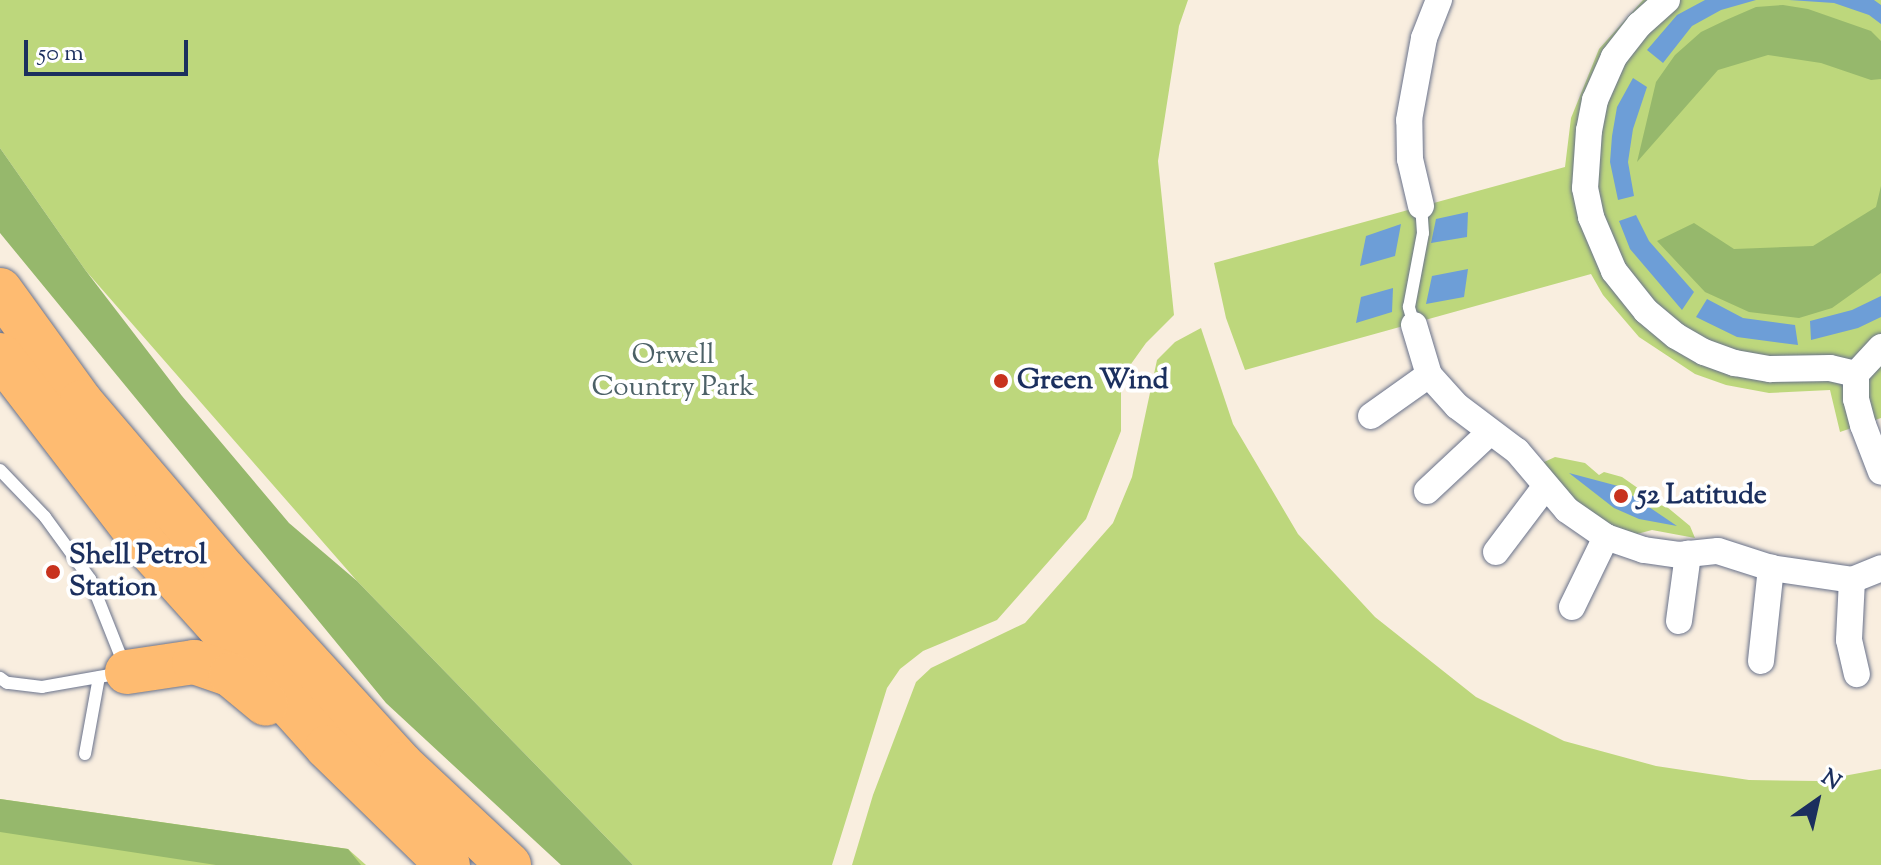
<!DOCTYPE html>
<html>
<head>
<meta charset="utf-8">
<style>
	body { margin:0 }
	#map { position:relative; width:1881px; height:865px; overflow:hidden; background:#f9eedf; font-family:"Sorts Mill Goudy",serif }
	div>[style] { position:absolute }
	.green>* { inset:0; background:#bdd77c }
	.forest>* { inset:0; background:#96b86c }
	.water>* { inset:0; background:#6d9ed7 }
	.roads { filter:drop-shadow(0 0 2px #69728b) drop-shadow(0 0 2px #69728b) }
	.lane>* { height:12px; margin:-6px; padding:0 6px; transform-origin:6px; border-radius:6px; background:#fff }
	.street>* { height:26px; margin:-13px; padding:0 13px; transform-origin:13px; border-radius:13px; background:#fff }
	.highway>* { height:44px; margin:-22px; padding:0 22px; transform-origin:22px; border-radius:22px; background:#febb71 }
	.dots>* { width:22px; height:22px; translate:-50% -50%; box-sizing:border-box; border:4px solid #fff; border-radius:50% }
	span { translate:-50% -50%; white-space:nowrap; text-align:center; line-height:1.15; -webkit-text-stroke:8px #fff; paint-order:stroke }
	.park-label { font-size:28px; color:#4c6167 }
	.poi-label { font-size:28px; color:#1b2f5e; font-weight:700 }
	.left { translate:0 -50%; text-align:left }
	.north { position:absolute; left:1777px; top:761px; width:80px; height:80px; -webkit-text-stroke:6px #fff; paint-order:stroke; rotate:34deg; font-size:22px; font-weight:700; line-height:32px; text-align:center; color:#1b2f5e }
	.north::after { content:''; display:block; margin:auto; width:28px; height:36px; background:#1b2f5e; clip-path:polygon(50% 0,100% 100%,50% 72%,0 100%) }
	.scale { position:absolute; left:24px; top:40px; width:164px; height:36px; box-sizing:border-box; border:4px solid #1b2f5e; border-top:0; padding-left:10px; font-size:24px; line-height:28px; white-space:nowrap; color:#1b2f5e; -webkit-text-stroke:6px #fff; paint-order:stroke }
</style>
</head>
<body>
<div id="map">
	<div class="green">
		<div style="clip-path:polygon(0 0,1188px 0,1179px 26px,1158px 161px,1174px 315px,1146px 343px,1121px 378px,1121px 431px,1086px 519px,997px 620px,923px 651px,900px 669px,887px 688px,832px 865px,633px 865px,357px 581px,86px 271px,0 148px)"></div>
		<div style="clip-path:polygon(1643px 0,1881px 0,1881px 418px,1840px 432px,1830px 390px,1769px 393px,1726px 385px,1695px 374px,1639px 337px,1603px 295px,1591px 274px,1245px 370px,1226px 318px,1214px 263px,1565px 167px,1571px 118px,1599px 49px)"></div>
		<div style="clip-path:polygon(1201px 328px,1233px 424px,1298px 534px,1375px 617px,1476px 697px,1564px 741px,1656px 766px,1749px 780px,1817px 781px,1881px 769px,1881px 865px,852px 865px,873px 795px,916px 682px,931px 668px,1025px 623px,1113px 523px,1132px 477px,1157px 360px,1175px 342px)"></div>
		<div style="clip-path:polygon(1555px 457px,1585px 463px,1599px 475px,1604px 472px,1622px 477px,1652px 498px,1653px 503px,1667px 507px,1690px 526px,1695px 538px,1652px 530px,1637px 534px,1610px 525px,1576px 503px,1542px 463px)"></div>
		<div style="clip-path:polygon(0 799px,348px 849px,366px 865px,0 865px)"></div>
	</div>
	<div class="forest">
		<div style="clip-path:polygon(1783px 5px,1808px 9px,1871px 31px,1881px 41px,1881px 79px,1871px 80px,1821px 63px,1768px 55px,1718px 70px,1637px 162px,1656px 82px,1675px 55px,1701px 32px,1726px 20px,1756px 7px)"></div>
		<div style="clip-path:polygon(0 148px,86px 271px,182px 396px,289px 523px,357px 581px,633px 865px,561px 865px,386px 703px,0 233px)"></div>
		<div style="clip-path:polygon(1881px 186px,1881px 273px,1832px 308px,1799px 318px,1749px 312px,1705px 292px,1657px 241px,1694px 223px,1734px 249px,1813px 246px,1876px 207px)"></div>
		<div style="clip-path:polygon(0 799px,348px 849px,361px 865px,216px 865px,0 832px)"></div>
	</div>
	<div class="water">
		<div style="clip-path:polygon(1705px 0,1756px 0,1721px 10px,1692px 26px,1663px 63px,1647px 50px,1677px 15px)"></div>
		<div style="clip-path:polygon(1789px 0,1874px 0,1881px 5px,1881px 24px,1869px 15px,1834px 3px)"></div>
		<div style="clip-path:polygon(1633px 78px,1647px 87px,1633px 129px,1628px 162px,1634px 196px,1618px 200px,1610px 162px,1612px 136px,1617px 107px)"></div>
		<div style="clip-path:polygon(1468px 212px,1467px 237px,1431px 243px,1436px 219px)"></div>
		<div style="clip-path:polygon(1636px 215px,1649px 241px,1694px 292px,1682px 310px,1630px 249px,1619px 221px)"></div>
		<div style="clip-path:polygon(1401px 224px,1395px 256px,1360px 266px,1366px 236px)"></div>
		<div style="clip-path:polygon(1468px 269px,1464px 297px,1426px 304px,1432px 276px)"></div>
		<div style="clip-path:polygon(1393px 288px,1392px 312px,1356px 323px,1361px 297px)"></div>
		<div style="clip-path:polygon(1881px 296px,1881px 317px,1858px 328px,1811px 340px,1810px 321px,1852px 310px)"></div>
		<div style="clip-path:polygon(1707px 299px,1743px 318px,1795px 325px,1798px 345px,1737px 337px,1696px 317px)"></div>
		<div style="clip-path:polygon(1569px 473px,1618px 486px,1677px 526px,1639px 519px,1614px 508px)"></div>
	</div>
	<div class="roads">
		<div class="lane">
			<div style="left:1414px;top:325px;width:19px;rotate:-106deg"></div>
			<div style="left:1409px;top:307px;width:75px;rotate:-79.3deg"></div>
			<div style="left:1423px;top:233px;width:27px;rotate:-94deg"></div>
			<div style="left:0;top:470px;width:65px;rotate:46.2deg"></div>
			<div style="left:45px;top:517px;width:77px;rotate:54deg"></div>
			<div style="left:90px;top:579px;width:100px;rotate:68.3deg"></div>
			<div style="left:127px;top:672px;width:86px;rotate:170deg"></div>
			<div style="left:42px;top:687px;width:35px;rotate:-173deg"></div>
			<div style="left:7px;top:683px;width:9px;rotate:-144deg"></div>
			<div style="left:85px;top:754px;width:78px;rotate:-79.7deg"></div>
		</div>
		<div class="street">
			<div style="left:1667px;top:0;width:38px;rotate:138deg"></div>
			<div style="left:1639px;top:25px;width:41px;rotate:128deg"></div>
			<div style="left:1614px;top:57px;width:47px;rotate:113.8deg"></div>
			<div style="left:1595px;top:100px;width:31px;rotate:101deg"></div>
			<div style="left:1589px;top:130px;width:58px;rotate:93.9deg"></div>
			<div style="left:1585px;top:188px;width:30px;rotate:78deg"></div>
			<div style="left:1591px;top:217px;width:59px;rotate:66.9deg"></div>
			<div style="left:1614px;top:271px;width:51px;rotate:51.3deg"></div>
			<div style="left:1646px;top:311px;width:39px;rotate:40deg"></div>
			<div style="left:1676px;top:336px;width:32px;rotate:30deg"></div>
			<div style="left:1704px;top:352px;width:33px;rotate:20deg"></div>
			<div style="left:1735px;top:363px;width:36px;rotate:10deg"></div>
			<div style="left:1770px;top:369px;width:60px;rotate:-1deg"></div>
			<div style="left:1830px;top:368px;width:27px;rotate:13deg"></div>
			<div style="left:1421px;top:206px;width:48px;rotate:-103.2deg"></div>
			<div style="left:1410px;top:159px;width:39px;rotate:-91deg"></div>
			<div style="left:1409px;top:120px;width:83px;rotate:-79.6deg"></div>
			<div style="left:1424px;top:38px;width:41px;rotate:-68.5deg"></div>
			<div style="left:1414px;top:325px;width:52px;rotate:73.3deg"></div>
			<div style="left:1429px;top:375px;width:42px;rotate:47.9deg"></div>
			<div style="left:1457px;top:406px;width:75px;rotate:36.9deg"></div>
			<div style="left:1517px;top:451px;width:77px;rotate:49.7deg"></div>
			<div style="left:1567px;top:510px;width:47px;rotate:34.7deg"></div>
			<div style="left:1606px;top:537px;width:40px;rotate:18.9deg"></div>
			<div style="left:1644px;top:550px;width:35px;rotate:8deg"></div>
			<div style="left:1679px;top:555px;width:39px;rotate:-6deg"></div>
			<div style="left:1718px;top:551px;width:56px;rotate:17.8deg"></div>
			<div style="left:1771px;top:568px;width:82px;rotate:8.4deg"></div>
			<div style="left:1852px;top:580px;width:31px;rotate:-22deg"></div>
			<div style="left:1856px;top:374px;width:25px;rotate:90deg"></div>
			<div style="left:1856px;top:399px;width:27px;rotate:75deg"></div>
			<div style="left:1863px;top:425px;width:50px;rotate:69deg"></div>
			<div style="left:1856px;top:374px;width:37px;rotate:-47deg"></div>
			<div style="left:1371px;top:416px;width:71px;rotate:-35.3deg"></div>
			<div style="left:1427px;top:491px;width:85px;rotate:-43.1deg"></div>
			<div style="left:1496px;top:552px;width:81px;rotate:-53deg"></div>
			<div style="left:1852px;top:580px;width:60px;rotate:92.9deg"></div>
			<div style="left:1849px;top:640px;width:35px;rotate:77deg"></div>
			<div style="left:1572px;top:607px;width:78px;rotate:-64.1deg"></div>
			<div style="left:1679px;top:621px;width:68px;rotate:-82.3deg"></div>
			<div style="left:1761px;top:661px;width:94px;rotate:-83.9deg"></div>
		</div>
		<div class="highway">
			<div style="left:0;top:290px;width:138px;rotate:54.1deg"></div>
			<div style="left:81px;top:402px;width:222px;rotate:49.6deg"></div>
			<div style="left:225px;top:571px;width:261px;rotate:47.6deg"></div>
			<div style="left:401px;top:764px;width:148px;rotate:43.1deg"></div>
			<div style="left:0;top:355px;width:245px;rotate:52.5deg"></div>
			<div style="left:149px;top:549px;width:266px;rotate:48deg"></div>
			<div style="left:327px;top:747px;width:169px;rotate:44.3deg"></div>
			<div style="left:127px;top:672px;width:68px;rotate:-8.5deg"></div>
			<div style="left:194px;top:662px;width:39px;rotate:19deg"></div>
			<div style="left:231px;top:675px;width:45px;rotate:39.6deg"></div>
		</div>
	</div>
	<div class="dots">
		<div style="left:1001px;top:381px;background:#c8321e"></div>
		<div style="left:1621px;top:496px;background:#c8321e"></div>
		<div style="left:53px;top:572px;background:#c8321e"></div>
	</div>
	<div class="park-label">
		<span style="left:673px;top:372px">Orwell<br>Country Park</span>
	</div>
	<div class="poi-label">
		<span class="left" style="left:1017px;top:381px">Green Wind</span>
		<span class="left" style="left:1637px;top:496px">52 Latitude</span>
		<span class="left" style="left:69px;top:572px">Shell Petrol<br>Station</span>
	</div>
	<div class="north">N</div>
	<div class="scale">50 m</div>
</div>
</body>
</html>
